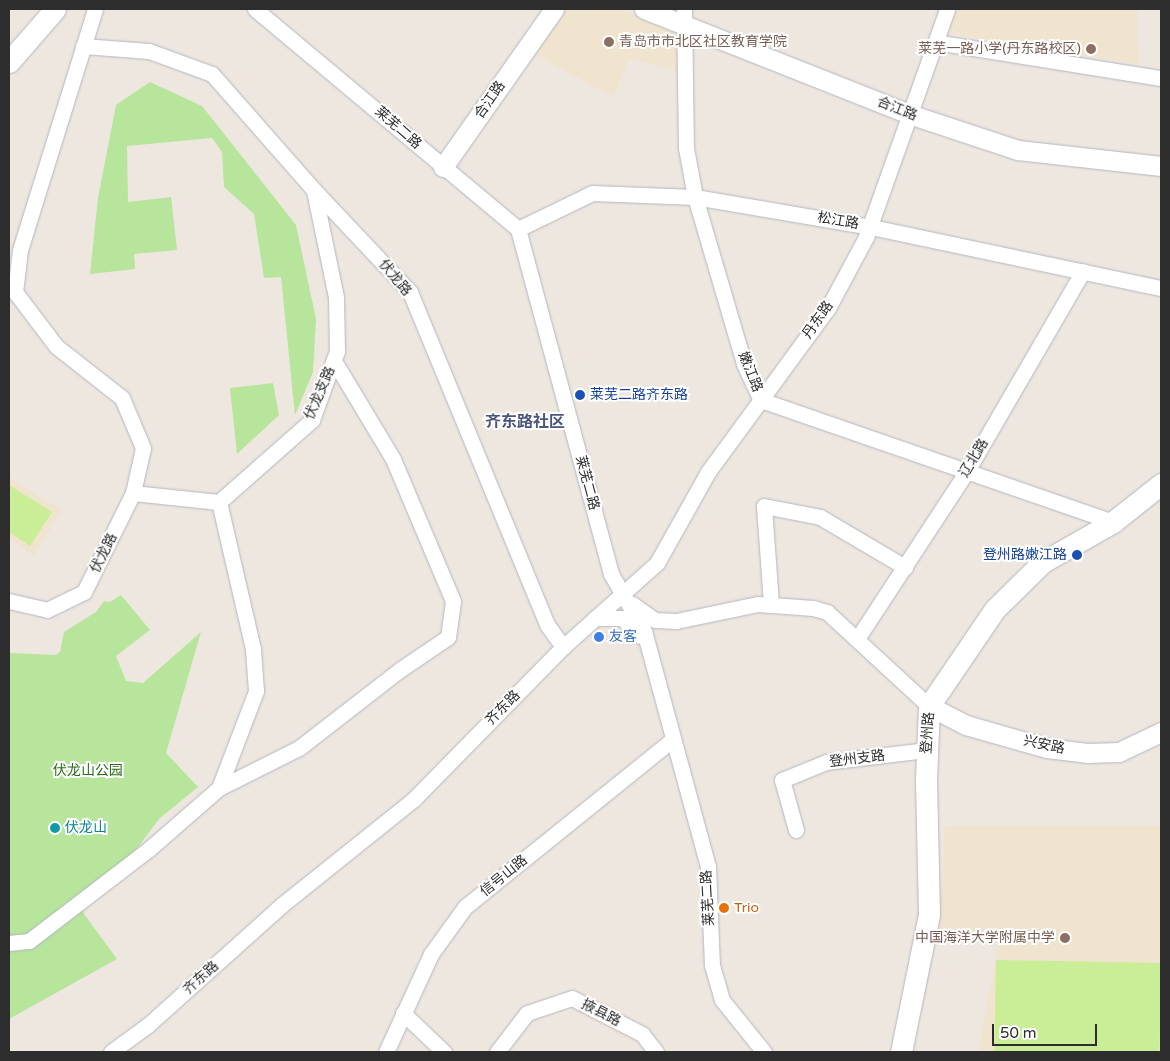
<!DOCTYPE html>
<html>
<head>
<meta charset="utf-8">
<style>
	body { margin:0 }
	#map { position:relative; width:1170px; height:1061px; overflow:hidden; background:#eee7df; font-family:"Varela Round","Noto Sans SC",sans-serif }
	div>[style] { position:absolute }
	.education>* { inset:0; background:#f0e4cf }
	.green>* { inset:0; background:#b6e59b }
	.pitch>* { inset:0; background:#caed97; transform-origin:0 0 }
	.roads { filter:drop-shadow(0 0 1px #b3b6c0) drop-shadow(0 0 1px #b3b6c0) }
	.minor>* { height:15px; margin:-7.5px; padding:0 7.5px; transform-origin:7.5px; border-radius:7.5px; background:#fff }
	.tertiary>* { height:19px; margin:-9.5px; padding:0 9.5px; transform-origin:9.5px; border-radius:9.5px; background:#fff }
	.secondary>* { height:21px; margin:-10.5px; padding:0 10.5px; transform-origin:10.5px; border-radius:10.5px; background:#fff }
	.dots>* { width:14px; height:14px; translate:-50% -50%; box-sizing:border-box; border:2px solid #fff; border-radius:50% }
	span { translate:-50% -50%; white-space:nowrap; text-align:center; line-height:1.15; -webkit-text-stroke:4px #fff; paint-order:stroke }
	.education-label { font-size:14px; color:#785e54 }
	.left { translate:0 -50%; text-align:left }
	.right { translate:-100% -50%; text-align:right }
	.street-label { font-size:14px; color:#2d2d2d }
	.transit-label { font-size:14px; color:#164399 }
	.shop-label { font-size:14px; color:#366cbe }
	.park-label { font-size:14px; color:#2c6d1a }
	.culture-label { font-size:14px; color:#0d838f }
	.food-label { font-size:14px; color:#c56008 }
	.quarter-label { font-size:16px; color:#4b567f; font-weight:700 }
	.frame { position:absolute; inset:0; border:10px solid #2d2d2d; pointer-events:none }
	.scale { position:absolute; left:992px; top:1024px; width:105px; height:22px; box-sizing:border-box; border:2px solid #2d2d2d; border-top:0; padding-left:6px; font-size:15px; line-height:18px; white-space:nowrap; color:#2d2d2d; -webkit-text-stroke:4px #fff; paint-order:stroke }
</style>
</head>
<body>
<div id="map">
	<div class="education">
		<div style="clip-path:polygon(565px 9px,620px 9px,677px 30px,678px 72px,630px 58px,613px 97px,532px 53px)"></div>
		<div style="clip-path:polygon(955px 9px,1137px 9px,1139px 64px,948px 33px)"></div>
		<div style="clip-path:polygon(9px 478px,62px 510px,34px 556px,9px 539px)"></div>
		<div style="clip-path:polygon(945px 826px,1161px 826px,1161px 1052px,978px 1052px,999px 942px,938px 934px)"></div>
	</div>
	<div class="green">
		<div style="clip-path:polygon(150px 82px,202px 106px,296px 225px,316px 319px,313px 372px,295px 415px,281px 277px,264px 278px,254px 214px,224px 187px,222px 152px,212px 138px,127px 146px,128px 202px,171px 197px,177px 250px,134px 254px,135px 269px,90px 274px,98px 198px,116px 105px)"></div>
		<div style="clip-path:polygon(273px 383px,279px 415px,237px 454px,230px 388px)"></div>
		<div style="clip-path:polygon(121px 595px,150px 630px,116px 656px,126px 681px,143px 683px,201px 632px,166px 753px,198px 787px,159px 819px,135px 851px,94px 882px,81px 898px,84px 914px,117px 959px,9px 1019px,9px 653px,56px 655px,60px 652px,64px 632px,96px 612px,104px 601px,110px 602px)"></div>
	</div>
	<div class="pitch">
		<div style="clip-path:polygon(9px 485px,52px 512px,30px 546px,9px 532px)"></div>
		<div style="left:996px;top:960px;width:165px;height:94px;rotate:1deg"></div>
	</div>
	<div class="roads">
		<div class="minor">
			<div style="left:255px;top:9px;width:343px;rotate:39.9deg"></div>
			<div style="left:518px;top:229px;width:357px;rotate:74.9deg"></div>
			<div style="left:611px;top:574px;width:66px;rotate:59.9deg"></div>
			<div style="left:644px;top:631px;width:244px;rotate:74.8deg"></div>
			<div style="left:708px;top:866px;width:99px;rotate:87.7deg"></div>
			<div style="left:712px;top:965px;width:36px;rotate:74deg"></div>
			<div style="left:722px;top:1000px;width:67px;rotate:51.1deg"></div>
			<div style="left:684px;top:9px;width:139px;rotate:89.2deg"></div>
			<div style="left:686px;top:148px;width:50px;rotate:79.6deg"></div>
			<div style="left:695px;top:197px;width:174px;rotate:73.6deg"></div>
			<div style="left:744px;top:364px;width:40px;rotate:65deg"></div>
			<div style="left:761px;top:400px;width:373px;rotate:19.1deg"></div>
			<div style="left:942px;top:43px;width:222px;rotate:9.1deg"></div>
			<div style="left:83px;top:46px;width:66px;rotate:4.3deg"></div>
			<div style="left:149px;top:51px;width:67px;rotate:20.1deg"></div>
			<div style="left:212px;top:74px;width:154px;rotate:48.7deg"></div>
			<div style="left:314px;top:190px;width:140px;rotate:46.7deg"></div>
			<div style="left:410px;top:292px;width:361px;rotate:67.6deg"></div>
			<div style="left:548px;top:626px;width:26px;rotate:54deg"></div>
			<div style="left:518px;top:229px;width:82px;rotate:-25.9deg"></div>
			<div style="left:592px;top:193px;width:103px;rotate:2.2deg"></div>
			<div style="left:695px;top:197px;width:179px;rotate:9.7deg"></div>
			<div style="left:871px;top:227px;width:296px;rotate:11.9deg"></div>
			<div style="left:133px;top:493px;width:86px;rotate:6deg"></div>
			<div style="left:219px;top:502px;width:124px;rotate:-41.4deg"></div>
			<div style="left:312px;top:420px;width:73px;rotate:-70.1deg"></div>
			<div style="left:337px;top:351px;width:54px;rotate:-91.1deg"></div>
			<div style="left:336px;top:297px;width:108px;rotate:-101.7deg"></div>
			<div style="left:9px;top:601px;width:39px;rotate:13deg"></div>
			<div style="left:47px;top:610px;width:41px;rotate:-25.9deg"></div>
			<div style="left:84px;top:592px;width:110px;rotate:-63.7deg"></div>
			<div style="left:133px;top:493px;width:46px;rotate:-77.5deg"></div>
			<div style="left:143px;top:448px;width:54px;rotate:-112.8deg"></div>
			<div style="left:122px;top:398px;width:84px;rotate:-141.8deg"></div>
			<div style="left:56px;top:346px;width:68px;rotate:-127.2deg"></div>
			<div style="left:15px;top:292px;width:42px;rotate:-83.2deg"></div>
			<div style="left:20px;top:250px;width:252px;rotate:-72.7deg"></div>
			<div style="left:632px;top:604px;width:28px;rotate:35deg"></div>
			<div style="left:655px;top:620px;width:21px;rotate:3deg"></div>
			<div style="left:676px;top:621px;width:84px;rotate:-11.7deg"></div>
			<div style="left:758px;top:604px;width:55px;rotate:4.2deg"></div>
			<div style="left:813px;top:608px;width:15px;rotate:16deg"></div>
			<div style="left:827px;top:612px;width:139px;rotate:42.7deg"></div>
			<div style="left:771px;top:604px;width:98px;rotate:-94.1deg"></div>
			<div style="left:764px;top:506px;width:57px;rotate:11.1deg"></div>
			<div style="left:820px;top:517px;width:99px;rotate:30.5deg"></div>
			<div style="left:595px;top:618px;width:27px"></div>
			<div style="left:622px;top:618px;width:25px;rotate:45deg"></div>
			<div style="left:857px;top:639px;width:201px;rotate:-56.8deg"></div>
			<div style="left:967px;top:471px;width:231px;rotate:-59.9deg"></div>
			<div style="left:219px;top:788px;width:89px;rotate:-26.6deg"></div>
			<div style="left:299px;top:748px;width:129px;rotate:-37.8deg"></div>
			<div style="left:401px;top:669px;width:57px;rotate:-34.2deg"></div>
			<div style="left:448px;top:637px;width:36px;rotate:-82deg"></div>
			<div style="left:453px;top:601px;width:154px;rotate:-112.9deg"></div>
			<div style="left:393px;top:459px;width:114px;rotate:-121deg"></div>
			<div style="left:796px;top:830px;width:52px;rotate:-105.6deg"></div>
			<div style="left:782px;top:780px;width:48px;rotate:-22.2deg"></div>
			<div style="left:826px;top:762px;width:102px;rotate:-6.8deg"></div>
			<div style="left:9px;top:943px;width:20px;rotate:-6deg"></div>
			<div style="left:29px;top:941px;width:151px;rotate:-37.5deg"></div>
			<div style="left:149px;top:849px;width:93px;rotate:-41.1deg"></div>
			<div style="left:219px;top:788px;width:104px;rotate:-69.1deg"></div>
			<div style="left:256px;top:691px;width:42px;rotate:-94.1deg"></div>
			<div style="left:253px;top:649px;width:151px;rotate:-103deg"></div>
			<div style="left:403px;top:1013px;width:57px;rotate:43.6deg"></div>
			<div style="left:111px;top:1052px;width:46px;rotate:-36.1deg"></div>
			<div style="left:148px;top:1025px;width:181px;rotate:-41.9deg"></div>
			<div style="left:283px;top:904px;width:168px;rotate:-38.7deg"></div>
			<div style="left:414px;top:799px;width:213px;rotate:-45.6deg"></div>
			<div style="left:563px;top:647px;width:126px;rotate:-41.8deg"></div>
			<div style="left:657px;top:563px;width:104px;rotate:-60.7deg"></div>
			<div style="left:708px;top:472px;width:203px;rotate:-53.8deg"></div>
			<div style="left:828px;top:308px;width:81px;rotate:-61.8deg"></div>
			<div style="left:866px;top:237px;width:242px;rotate:-70.4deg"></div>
			<div style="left:386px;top:1052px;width:108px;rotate:-65.3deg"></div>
			<div style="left:431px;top:954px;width:58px;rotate:-54.1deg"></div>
			<div style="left:465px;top:907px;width:266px;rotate:-38.9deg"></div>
			<div style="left:497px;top:1052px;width:49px;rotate:-52.4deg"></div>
			<div style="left:527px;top:1013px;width:47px;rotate:-18.4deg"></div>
			<div style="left:572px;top:998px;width:79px;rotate:27.2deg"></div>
			<div style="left:642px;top:1034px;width:23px;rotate:52deg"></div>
		</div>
		<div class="tertiary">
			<div style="left:644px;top:9px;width:285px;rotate:21.6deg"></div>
			<div style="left:909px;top:114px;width:115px;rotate:18.3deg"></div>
			<div style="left:1018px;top:150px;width:144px;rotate:6.4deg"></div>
			<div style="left:443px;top:167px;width:193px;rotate:-54.9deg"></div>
			<div style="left:929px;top:706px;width:42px;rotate:27.2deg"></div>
			<div style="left:966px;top:725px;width:84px;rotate:15.9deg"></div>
			<div style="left:1047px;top:748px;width:40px;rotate:7.1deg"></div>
			<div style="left:1087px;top:753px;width:32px;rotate:-2deg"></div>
			<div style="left:1119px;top:752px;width:47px;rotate:-25.5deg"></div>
		</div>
		<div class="secondary">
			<div style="left:9px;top:62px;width:70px;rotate:-49deg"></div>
			<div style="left:901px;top:1052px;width:141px;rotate:-78.5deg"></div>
			<div style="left:929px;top:914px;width:135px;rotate:-91.3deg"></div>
			<div style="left:926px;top:779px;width:73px;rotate:-87.6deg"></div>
			<div style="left:929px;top:706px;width:117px;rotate:-55.8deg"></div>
			<div style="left:995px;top:609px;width:67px;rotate:-44.4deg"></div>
			<div style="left:1043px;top:562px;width:81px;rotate:-29.7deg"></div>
			<div style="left:1113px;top:522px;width:61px;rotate:-38.4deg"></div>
		</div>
	</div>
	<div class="dots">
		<div style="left:609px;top:42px;background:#8d6e63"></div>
		<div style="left:1091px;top:49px;background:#8d6e63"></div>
		<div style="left:580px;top:395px;background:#1a4fb4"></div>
		<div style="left:1077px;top:555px;background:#1a4fb4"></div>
		<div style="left:599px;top:637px;background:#3f7fe0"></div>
		<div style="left:55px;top:828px;background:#0f9aa8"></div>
		<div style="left:724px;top:908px;background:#e8710a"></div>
		<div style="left:1065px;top:938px;background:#8d6e63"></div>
	</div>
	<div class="education-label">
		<span class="left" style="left:619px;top:42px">青岛市市北区社区教育学院</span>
		<span class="right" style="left:1081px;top:49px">莱芜一路小学(丹东路校区)</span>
		<span class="right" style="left:1055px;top:938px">中国海洋大学附属中学</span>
	</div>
	<div class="street-label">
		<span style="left:490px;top:100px;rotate:-55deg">合江路</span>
		<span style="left:897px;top:109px;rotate:21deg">合江路</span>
		<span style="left:398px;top:128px;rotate:41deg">莱芜二路</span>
		<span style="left:838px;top:221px;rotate:10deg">松江路</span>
		<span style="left:395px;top:278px;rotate:50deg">伏龙路</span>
		<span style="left:818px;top:320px;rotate:-55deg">丹东路</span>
		<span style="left:750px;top:372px;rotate:68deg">嫩江路</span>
		<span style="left:320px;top:393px;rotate:-67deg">伏龙支路</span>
		<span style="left:974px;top:458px;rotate:-59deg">辽北路</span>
		<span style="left:587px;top:483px;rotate:75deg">莱芜二路</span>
		<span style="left:104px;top:553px;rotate:-64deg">伏龙路</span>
		<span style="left:503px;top:708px;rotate:-45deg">齐东路</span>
		<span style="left:928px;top:733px;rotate:-86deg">登州路</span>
		<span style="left:1044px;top:745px;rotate:12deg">兴安路</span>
		<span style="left:857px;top:759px;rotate:-7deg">登州支路</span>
		<span style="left:504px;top:876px;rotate:-39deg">信号山路</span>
		<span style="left:708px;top:898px;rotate:-93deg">莱芜二路</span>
		<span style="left:201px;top:978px;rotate:-42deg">齐东路</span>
		<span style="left:601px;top:1013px;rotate:27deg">掖县路</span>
	</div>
	<div class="transit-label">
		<span class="left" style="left:590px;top:395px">莱芜二路齐东路</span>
		<span class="right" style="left:1067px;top:555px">登州路嫩江路</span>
	</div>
	<div class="shop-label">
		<span class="left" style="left:609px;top:637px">友客</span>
	</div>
	<div class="park-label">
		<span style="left:88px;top:771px">伏龙山公园</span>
	</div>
	<div class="culture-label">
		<span class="left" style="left:65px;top:828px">伏龙山</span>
	</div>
	<div class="food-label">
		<span class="left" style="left:734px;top:908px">Trio</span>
	</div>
	<div class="quarter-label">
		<span style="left:525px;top:422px">齐东路社区</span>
	</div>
	<div class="frame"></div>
	<div class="scale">50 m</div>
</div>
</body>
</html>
